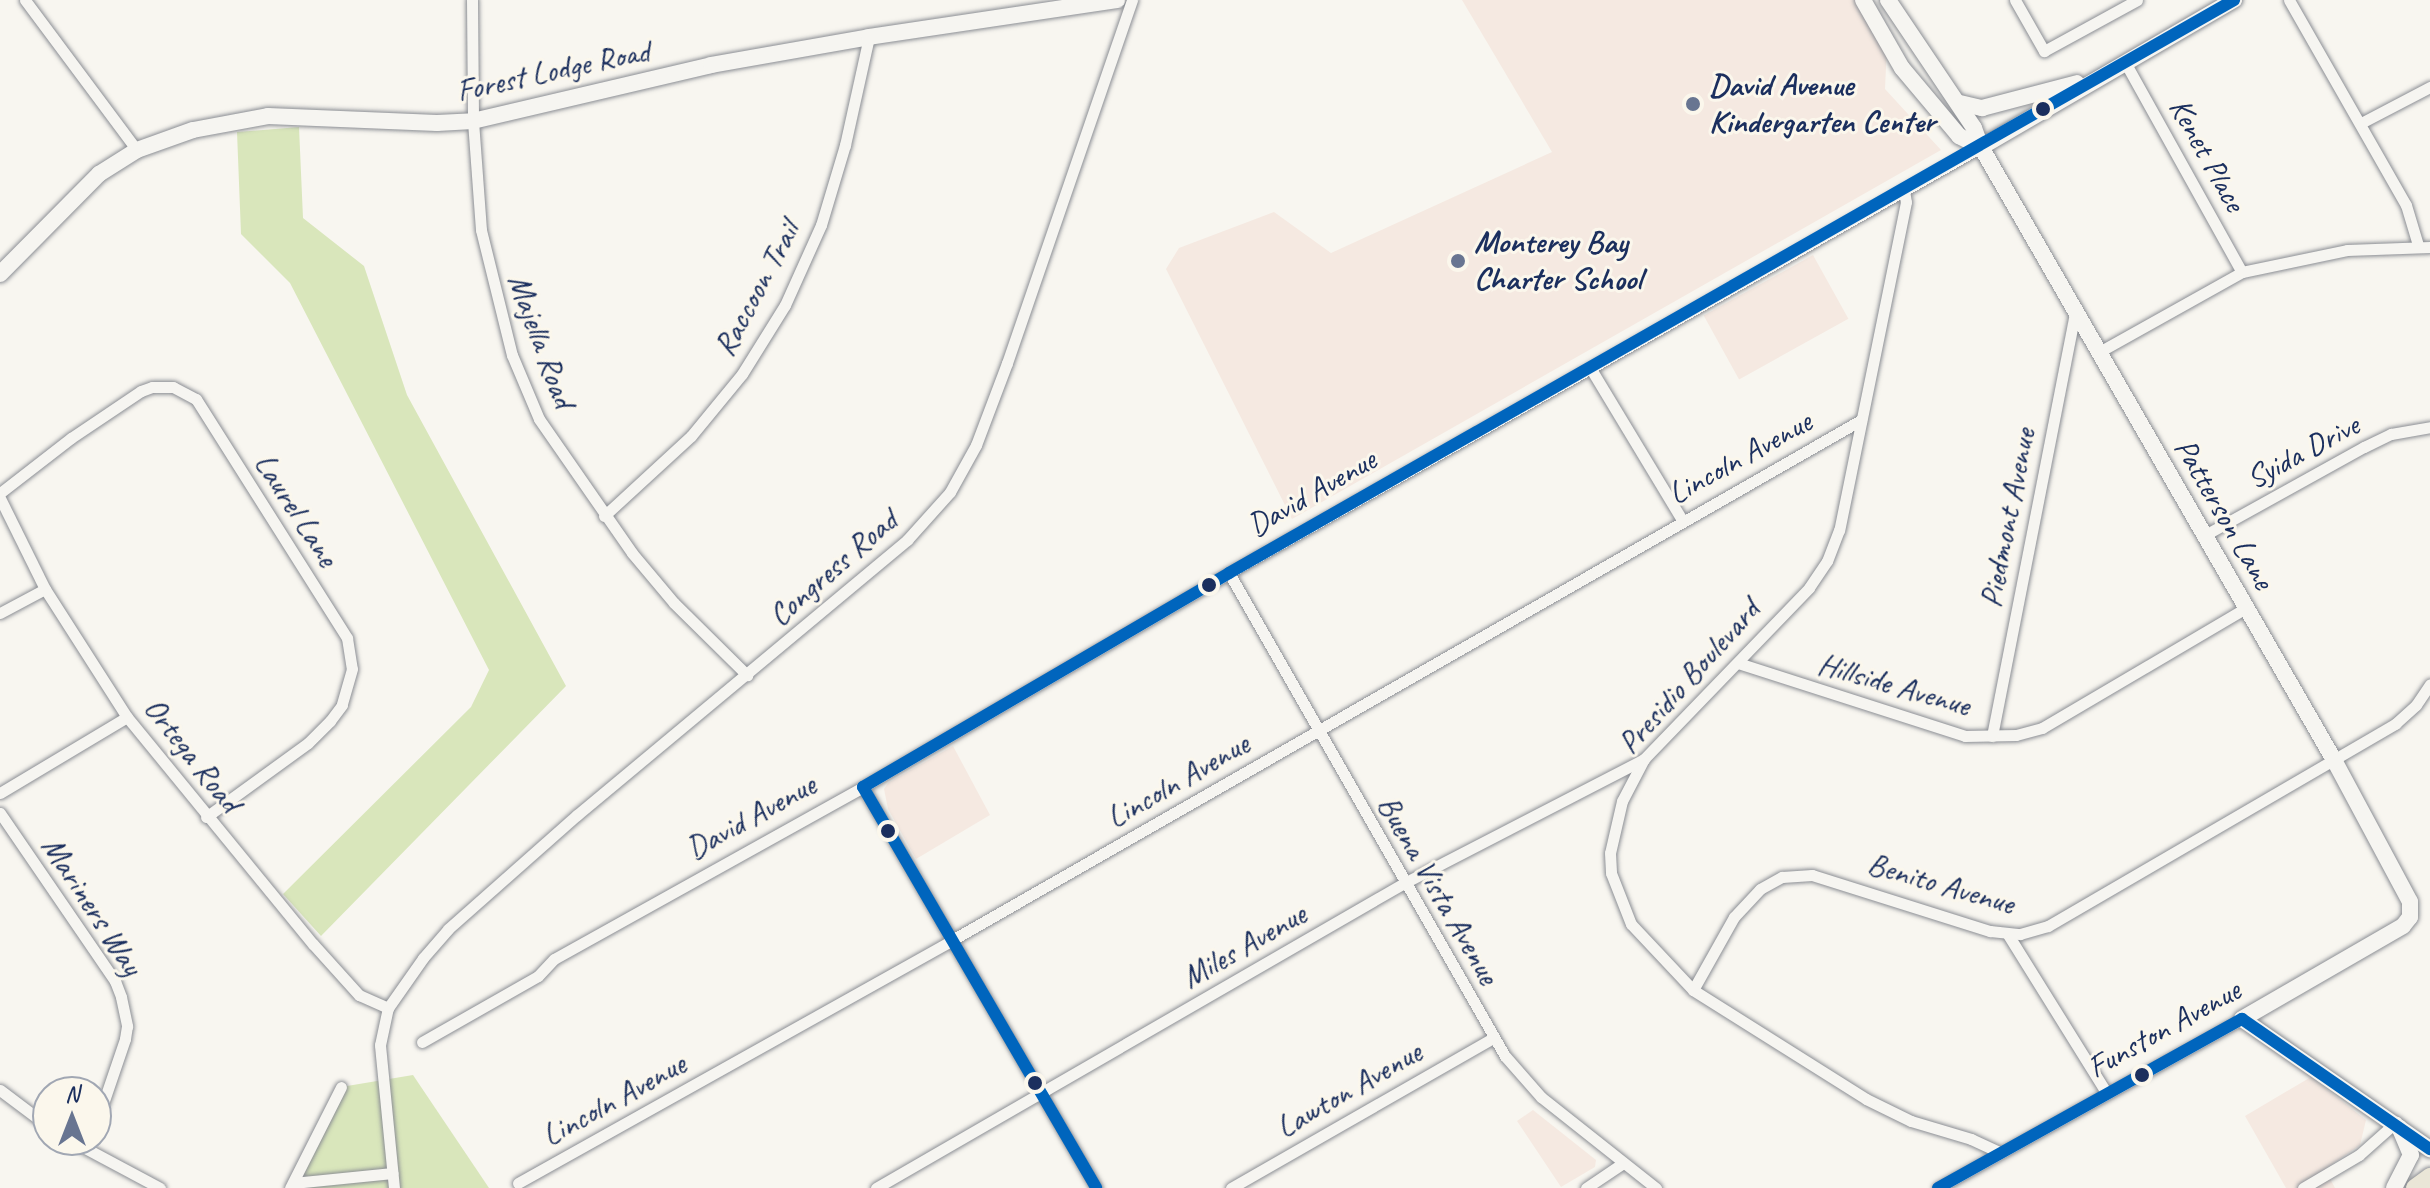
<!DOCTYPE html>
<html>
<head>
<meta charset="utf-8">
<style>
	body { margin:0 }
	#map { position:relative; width:2430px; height:1188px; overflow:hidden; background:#f8f6f0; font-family:Caveat,sans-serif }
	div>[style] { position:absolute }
	.built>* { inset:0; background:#f5e9e1; transform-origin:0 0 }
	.green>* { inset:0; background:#d9e6bb }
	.roads { filter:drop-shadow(0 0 2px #8b8e94) drop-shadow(0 0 2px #8b8e94) }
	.street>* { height:11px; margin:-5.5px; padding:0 5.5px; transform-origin:5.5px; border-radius:5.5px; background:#f6f5f1 }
	.secondary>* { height:16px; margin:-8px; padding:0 8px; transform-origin:8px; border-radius:8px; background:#f6f5f1 }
	.primary>* { height:18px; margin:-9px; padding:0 9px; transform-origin:9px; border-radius:9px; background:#eae6d7 }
	.bus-1>* { height:12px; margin:-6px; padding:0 6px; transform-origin:6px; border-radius:6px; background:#0065bd }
	.dots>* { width:22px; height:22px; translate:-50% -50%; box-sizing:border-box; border:4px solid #fbf7ec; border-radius:50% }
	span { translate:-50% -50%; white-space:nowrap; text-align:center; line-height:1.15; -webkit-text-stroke:6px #fbf7ec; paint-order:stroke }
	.street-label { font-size:32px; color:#1b2f5e }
	.poi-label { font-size:32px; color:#1b2f5e; font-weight:700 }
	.left { translate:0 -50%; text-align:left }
	.north { position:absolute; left:32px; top:1076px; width:80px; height:80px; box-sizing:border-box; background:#fbf7ec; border:2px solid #a1a7b3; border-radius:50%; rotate:0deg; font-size:22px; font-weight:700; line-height:32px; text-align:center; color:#1b2f5e }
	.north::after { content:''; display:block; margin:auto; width:28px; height:36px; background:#687591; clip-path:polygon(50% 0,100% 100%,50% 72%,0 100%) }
</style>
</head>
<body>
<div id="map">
	<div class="built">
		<div style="clip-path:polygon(1462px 0,1858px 0,1887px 45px,1885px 89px,1941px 150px,1292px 519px,1166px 269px,1179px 248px,1274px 212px,1331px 253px,1552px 152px)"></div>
		<div style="left:1813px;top:255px;width:73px;height:125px;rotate:61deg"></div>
		<div style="clip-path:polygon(953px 746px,990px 815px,916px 859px,888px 809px,884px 789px,888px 783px)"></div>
		<div style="clip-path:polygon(2311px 1077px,2366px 1120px,2360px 1145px,2325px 1169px,2335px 1188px,2286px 1188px,2245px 1116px)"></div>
		<div style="clip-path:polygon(1533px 1110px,1596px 1160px,1595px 1167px,1561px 1187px,1517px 1121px)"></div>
	</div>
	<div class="green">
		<div style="clip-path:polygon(299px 127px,303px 218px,364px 266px,407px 395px,566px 686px,321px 936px,283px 894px,471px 707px,489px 670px,290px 283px,241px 234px,237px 132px)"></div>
		<div style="clip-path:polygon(413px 1075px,489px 1188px,290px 1188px,341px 1087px)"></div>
	</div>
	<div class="roads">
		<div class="street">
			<div style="left:25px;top:0;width:187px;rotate:53.3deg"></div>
			<div style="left:472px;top:0;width:121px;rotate:89.5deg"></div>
			<div style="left:473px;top:121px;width:109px;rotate:85.8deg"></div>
			<div style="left:481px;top:230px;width:129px;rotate:76.1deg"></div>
			<div style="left:512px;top:355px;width:69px;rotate:67.1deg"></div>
			<div style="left:539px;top:419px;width:163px;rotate:55.2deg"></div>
			<div style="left:632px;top:553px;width:65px;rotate:50deg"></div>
			<div style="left:674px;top:603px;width:103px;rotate:44.6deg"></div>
			<div style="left:2015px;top:0;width:59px;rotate:60.4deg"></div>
			<div style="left:2044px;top:51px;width:106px;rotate:-28.7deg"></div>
			<div style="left:2289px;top:0;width:236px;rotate:60.3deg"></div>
			<div style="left:2406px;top:205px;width:42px;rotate:73.3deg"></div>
			<div style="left:2126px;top:64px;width:238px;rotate:60.9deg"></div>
			<div style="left:2361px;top:123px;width:78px;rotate:-27.6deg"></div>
			<div style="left:1904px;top:190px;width:12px;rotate:81deg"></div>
			<div style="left:1906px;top:202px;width:335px;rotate:101.5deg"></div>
			<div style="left:1839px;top:530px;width:33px;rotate:111deg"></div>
			<div style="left:1827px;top:561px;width:32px;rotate:124deg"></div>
			<div style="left:1809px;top:588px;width:238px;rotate:134deg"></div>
			<div style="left:1644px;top:759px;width:47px;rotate:117.6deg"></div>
			<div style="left:1622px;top:801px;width:53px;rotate:103deg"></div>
			<div style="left:1610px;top:853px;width:20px;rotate:87deg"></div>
			<div style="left:1611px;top:873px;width:55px;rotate:68.6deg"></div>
			<div style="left:1631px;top:924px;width:91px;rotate:46.8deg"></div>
			<div style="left:1693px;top:990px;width:204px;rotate:32.2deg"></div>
			<div style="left:1866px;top:1099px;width:50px;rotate:26.1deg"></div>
			<div style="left:1911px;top:1121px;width:63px;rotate:16.7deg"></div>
			<div style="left:1971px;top:1139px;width:31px;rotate:25deg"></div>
			<div style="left:2099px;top:352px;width:164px;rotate:-29.2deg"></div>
			<div style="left:2242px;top:272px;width:107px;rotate:-11.8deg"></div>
			<div style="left:2347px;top:250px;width:83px;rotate:-2.1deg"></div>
			<div style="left:1591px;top:369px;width:176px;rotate:58.9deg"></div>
			<div style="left:0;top:493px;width:90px;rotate:-37.8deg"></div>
			<div style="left:71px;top:438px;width:84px;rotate:-33.9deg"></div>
			<div style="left:141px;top:391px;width:12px;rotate:-20deg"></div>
			<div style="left:152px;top:387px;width:21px"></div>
			<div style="left:173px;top:387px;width:26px;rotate:28deg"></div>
			<div style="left:196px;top:399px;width:283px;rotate:57.7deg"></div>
			<div style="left:347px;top:638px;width:31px;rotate:81deg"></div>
			<div style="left:352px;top:669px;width:37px;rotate:106deg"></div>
			<div style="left:342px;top:705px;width:20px;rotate:127deg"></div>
			<div style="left:330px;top:721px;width:31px;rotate:135deg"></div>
			<div style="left:308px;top:743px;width:126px;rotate:144deg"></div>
			<div style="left:0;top:498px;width:102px;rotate:63.7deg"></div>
			<div style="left:45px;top:589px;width:152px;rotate:57.4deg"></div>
			<div style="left:127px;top:717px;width:293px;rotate:50.7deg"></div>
			<div style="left:313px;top:944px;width:69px;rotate:48deg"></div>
			<div style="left:359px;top:995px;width:32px;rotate:24deg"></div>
			<div style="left:604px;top:516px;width:118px;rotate:-42.6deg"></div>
			<div style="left:691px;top:436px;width:80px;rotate:-50.6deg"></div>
			<div style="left:742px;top:374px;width:81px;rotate:-58.1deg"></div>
			<div style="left:785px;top:305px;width:88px;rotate:-65.8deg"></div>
			<div style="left:821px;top:225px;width:84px;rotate:-73.3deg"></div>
			<div style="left:845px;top:145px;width:111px;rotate:-77.5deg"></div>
			<div style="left:2205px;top:535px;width:182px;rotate:-29deg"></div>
			<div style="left:2364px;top:447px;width:30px;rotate:-26deg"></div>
			<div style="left:2391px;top:434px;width:40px;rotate:-10deg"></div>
			<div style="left:1229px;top:573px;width:556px;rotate:60.26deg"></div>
			<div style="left:1505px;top:1056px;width:55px;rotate:48.7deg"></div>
			<div style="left:1541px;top:1097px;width:147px;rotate:38.4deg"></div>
			<div style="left:0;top:613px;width:51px;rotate:-28.1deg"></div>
			<div style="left:1738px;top:663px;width:238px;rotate:17.8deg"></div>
			<div style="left:1965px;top:736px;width:51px;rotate:-1.1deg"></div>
			<div style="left:2016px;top:735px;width:27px;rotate:-15deg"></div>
			<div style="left:2042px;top:728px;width:237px;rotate:-30.5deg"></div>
			<div style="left:1992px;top:736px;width:433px;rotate:-78.9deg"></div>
			<div style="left:863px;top:787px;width:464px;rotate:59.8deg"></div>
			<div style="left:0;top:793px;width:148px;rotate:-30.9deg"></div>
			<div style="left:0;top:813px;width:204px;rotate:55.6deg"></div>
			<div style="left:115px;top:981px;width:17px;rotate:69deg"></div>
			<div style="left:121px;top:997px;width:30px;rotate:78deg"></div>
			<div style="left:127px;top:1026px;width:13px;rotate:99deg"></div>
			<div style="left:125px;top:1039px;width:90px;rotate:108.8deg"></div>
			<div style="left:2007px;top:933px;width:187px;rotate:58.1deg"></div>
			<div style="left:1693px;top:990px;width:84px;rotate:-60.7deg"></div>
			<div style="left:1734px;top:917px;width:38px;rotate:-47deg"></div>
			<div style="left:1760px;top:889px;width:25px;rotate:-29deg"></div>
			<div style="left:1782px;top:877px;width:30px;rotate:-4deg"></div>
			<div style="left:1812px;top:875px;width:187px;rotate:17.5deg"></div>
			<div style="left:1990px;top:931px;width:30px;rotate:6deg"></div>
			<div style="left:2020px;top:934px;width:29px;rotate:-16deg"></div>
			<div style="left:2048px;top:926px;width:402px;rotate:-30.2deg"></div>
			<div style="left:2395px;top:724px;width:28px;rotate:-42deg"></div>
			<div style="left:2416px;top:705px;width:25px;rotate:-56deg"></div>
			<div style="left:422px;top:1042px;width:133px;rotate:-29.6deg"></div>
			<div style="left:538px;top:976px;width:23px;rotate:-47deg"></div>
			<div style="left:554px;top:959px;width:354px;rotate:-29.1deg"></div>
			<div style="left:863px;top:787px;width:424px;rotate:-30.3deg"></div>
			<div style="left:1229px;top:573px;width:864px;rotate:-29.53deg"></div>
			<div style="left:0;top:1090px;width:60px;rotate:36.9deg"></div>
			<div style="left:70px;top:1140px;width:102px;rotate:28.1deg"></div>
			<div style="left:293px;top:1183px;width:100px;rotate:-5.7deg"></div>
			<div style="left:518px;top:1183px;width:497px;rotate:-29.2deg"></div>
			<div style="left:952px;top:940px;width:1047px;rotate:-29.77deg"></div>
			<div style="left:290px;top:1188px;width:113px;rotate:-63.2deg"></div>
			<div style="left:394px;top:1188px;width:144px;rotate:-95.6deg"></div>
			<div style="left:380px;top:1045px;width:38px;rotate:-78deg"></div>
			<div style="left:388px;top:1008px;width:61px;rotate:-55deg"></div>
			<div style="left:423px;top:958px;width:38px;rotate:-49deg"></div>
			<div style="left:448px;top:929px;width:172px;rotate:-41.5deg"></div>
			<div style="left:577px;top:815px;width:430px;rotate:-39.8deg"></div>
			<div style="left:907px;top:540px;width:64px;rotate:-48.1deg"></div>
			<div style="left:950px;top:492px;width:54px;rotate:-61deg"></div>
			<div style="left:976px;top:445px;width:88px;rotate:-69.3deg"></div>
			<div style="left:1007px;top:363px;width:384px;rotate:-71deg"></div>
			<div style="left:876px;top:1188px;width:610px;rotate:-30.01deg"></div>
			<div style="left:1404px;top:883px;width:270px;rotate:-27.3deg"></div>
			<div style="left:1231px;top:1188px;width:302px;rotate:-29.8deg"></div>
			<div style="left:1586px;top:1188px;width:45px;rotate:-34deg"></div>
			<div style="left:1938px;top:1188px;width:348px;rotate:-29.1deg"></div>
			<div style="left:2303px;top:1188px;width:65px;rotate:-30.5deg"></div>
			<div style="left:2359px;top:1155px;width:50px;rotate:-41.7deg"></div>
		</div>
		<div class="secondary">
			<div style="left:1863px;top:0;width:78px;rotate:60.2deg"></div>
			<div style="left:1902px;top:68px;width:89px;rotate:50deg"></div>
			<div style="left:1959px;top:136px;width:25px;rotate:27deg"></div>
			<div style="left:1888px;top:0;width:154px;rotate:56.1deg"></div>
			<div style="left:1974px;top:128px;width:20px;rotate:70deg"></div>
			<div style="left:1981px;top:147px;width:707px;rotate:60.06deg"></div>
			<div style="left:2334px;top:760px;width:161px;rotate:61.8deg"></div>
			<div style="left:2410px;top:902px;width:15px;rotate:90deg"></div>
			<div style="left:2410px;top:917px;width:11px;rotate:128deg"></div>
			<div style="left:2403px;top:926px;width:186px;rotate:150deg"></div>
			<div style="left:2242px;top:1019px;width:229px;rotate:34.7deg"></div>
			<div style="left:1960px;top:103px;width:23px;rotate:13deg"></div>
			<div style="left:1982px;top:108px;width:98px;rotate:-14.7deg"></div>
			<div style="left:1981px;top:147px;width:293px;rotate:-30.2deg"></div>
			<div style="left:0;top:274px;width:141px;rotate:-45.3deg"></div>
			<div style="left:99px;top:174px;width:45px;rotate:-32.3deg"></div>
			<div style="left:137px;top:150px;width:59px;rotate:-19.7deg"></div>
			<div style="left:193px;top:130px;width:76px;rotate:-10.6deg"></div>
			<div style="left:268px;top:116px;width:169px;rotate:2.4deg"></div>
			<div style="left:437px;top:123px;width:36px;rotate:-3deg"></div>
			<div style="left:473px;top:121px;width:244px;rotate:-13.2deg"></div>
			<div style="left:711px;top:65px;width:160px;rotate:-10deg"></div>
			<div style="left:869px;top:37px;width:251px;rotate:-8.5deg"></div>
			<div style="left:2394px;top:1188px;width:37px;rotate:-63deg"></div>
			<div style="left:2411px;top:1155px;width:30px;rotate:-113deg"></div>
		</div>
		<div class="primary">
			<div style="left:2415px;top:1188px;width:19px;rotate:-36deg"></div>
		</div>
	</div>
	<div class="bus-1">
		<div style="left:863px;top:787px;width:424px;rotate:-30.3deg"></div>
		<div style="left:1229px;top:573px;width:1157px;rotate:-29.69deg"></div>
		<div style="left:863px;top:787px;width:464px;rotate:59.8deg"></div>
		<div style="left:2242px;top:1019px;width:229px;rotate:34.7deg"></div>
		<div style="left:1938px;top:1188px;width:348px;rotate:-29.1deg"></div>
	</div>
	<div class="dots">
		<div style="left:1693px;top:104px;background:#687591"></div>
		<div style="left:2043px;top:109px;background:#1b2f5e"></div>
		<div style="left:1458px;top:261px;background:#687591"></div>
		<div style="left:1209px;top:585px;background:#1b2f5e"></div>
		<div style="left:888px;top:831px;background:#1b2f5e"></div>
		<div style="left:2142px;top:1075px;background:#1b2f5e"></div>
		<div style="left:1035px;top:1083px;background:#1b2f5e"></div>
	</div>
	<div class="street-label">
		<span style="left:553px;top:71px;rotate:-12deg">Forest Lodge Road</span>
		<span style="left:2207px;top:155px;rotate:61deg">Kenet Place</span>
		<span style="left:757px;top:289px;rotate:-62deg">Raccoon Trail</span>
		<span style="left:541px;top:341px;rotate:70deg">Majella Road</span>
		<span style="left:2303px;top:452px;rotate:-28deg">Syida Drive</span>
		<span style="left:1740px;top:458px;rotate:-29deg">Lincoln Avenue</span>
		<span style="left:1312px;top:493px;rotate:-30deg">David Avenue</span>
		<span style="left:296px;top:510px;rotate:57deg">Laurel Lane</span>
		<span style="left:2224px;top:514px;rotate:60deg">Patterson Lane</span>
		<span style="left:2008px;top:518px;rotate:-79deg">Piedmont Avenue</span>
		<span style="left:833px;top:568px;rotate:-41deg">Congress Road</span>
		<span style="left:1689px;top:677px;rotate:-48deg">Presidio Boulevard</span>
		<span style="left:1894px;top:685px;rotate:16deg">Hillside Avenue</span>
		<span style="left:192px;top:755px;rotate:52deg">Ortega Road</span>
		<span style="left:1178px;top:781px;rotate:-30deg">Lincoln Avenue</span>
		<span style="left:751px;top:817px;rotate:-29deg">David Avenue</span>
		<span style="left:1941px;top:884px;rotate:16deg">Benito Avenue</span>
		<span style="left:1438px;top:890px;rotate:60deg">Buena Vista Avenue</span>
		<span style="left:92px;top:906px;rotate:57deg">Mariners Way</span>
		<span style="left:1244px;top:946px;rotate:-30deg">Miles Avenue</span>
		<span style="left:2164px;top:1029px;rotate:-29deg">Funston Avenue</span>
		<span style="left:1349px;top:1090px;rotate:-30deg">Lawton Avenue</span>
		<span style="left:614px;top:1100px;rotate:-29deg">Lincoln Avenue</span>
	</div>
	<div class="poi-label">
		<span class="left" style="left:1709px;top:104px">David Avenue<br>Kindergarten Center</span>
		<span class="left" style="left:1474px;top:261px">Monterey Bay<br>Charter School</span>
	</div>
	<div class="north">N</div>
</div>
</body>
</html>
